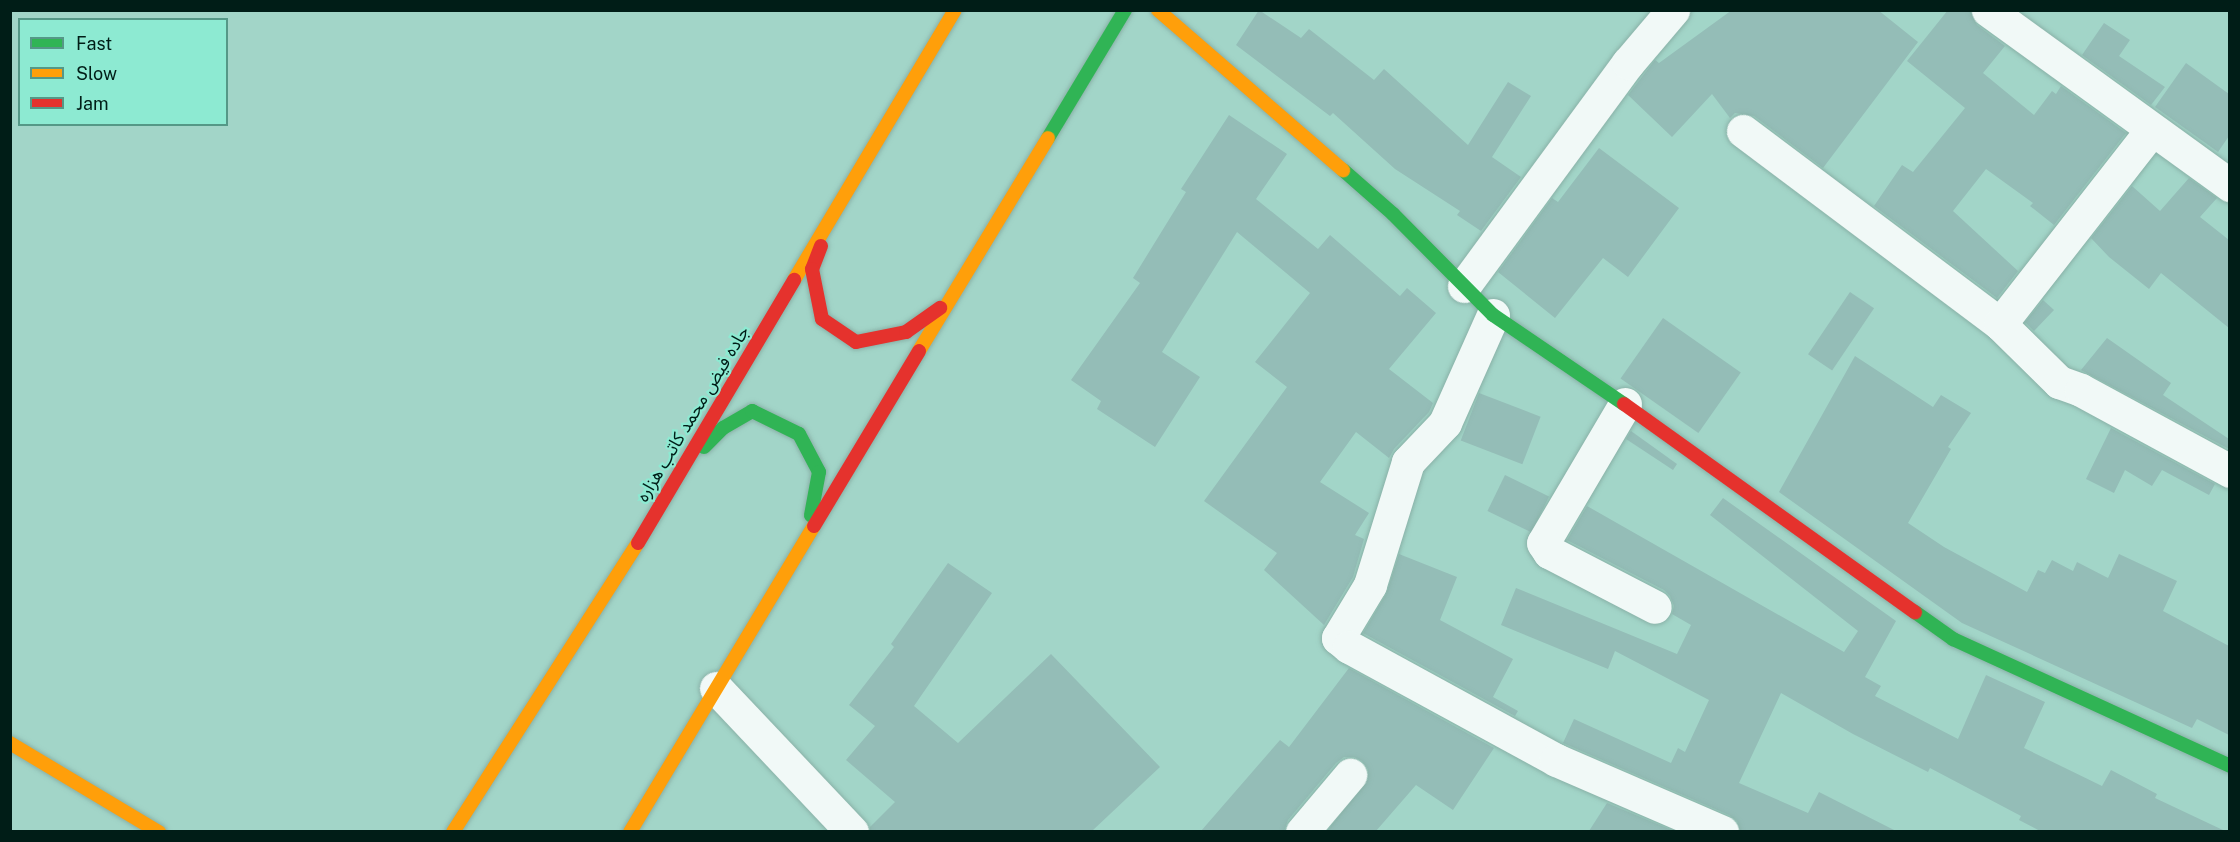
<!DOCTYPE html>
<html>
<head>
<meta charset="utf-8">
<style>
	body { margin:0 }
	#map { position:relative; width:2240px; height:842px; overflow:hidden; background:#a2d5c8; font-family:"Public Sans","Noto Sans Arabic",sans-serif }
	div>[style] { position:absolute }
	.building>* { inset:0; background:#94bdb7; transform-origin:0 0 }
	.roads { filter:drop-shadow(0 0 2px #89b1a7) drop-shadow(0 0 2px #89b1a7) }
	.street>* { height:33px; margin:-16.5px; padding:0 16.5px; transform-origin:16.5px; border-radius:16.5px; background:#f1f9f7 }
	.fast>* { height:14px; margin:-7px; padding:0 7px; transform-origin:7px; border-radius:7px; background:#30b455 }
	.slow>* { height:14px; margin:-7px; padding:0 7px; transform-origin:7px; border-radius:7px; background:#ff9f0a }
	.jam>* { height:14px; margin:-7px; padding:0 7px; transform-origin:7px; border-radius:7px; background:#e5322d }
	span { translate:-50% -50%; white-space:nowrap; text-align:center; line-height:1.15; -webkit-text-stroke:4.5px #8dead2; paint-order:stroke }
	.street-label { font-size:18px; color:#001d17 }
	.frame { position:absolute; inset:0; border:12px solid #001d17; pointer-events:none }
	.legend { position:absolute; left:18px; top:18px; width:210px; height:108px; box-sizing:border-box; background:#8dead2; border:2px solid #559887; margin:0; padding:8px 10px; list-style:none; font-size:18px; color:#001d17 }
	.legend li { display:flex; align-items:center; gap:12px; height:30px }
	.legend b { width:30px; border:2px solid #559887 }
</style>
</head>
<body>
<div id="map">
	<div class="building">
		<div style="clip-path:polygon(1259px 10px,1301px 38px,1309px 29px,1374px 80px,1384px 69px,1468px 145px,1508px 82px,1531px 96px,1492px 157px,1521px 177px,1481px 231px,1457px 215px,1460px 211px,1395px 169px,1333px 113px,1330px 116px,1236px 45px)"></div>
		<div style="clip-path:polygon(1732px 10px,1878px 10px,1918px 42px,1823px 168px,1754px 116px,1735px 113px,1730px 118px,1712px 94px,1672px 137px,1628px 95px,1655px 60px,1659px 63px)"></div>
		<div style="clip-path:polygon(1948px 10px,1970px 10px,1977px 25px,2005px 46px,1983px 73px,2034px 115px,2052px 91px,2056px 94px,2061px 86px,2126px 133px,2054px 225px,2030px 206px,2033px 203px,1986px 169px,1953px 211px,2018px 271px,1997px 298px,1874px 206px,1902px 165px,1913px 172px,1965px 108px,1907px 61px)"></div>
		<div style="clip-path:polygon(2104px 23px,2130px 40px,2119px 56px,2165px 87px,2151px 105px,2082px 55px)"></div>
		<div style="clip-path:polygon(2186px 63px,2229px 94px,2229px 136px,2218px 152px,2155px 107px)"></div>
		<div style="clip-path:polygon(1229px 115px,1287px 154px,1256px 199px,1318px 249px,1330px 235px,1400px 296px,1407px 288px,1436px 313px,1389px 369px,1433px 403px,1429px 412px,1394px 449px,1389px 458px,1356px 432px,1320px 482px,1369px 513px,1355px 535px,1364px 539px,1353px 577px,1324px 625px,1264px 570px,1277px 553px,1204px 501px,1287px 387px,1255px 362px,1310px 293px,1237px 232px,1162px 352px,1200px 377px,1155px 447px,1097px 409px,1101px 401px,1071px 380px,1140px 283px,1133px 278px,1186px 192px,1181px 189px)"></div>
		<div style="clip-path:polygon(1599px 148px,1679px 208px,1628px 277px,1603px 258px,1555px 318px,1498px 272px,1552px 198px,1558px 202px)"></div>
		<div style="clip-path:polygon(2189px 178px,2217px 198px,2200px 217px,2229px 240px,2229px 328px,2161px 273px,2149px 289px,2109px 257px,2091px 238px,2132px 186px,2160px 211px)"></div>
		<div style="left:1850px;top:292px;width:29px;height:75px;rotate:34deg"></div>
		<div style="clip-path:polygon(2043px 300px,2054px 310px,2034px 331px,2025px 322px)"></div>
		<div style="left:1663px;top:318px;width:95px;height:74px;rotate:35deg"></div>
		<div style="clip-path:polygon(2107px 338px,2171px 383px,2163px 395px,2229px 439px,2229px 449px,2081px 370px)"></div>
		<div style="clip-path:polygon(1855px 356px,1933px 407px,1941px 395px,1971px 413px,1948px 447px,1951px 449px,1908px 523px,1944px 547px,2027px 592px,2038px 570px,2045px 573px,2052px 560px,2073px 571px,2077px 562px,2108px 578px,2119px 554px,2177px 581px,2163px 611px,2229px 646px,2229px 735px,2197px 719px,2192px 728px,1962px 623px,1779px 492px)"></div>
		<div style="left:1479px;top:393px;width:66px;height:51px;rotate:21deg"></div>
		<div style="clip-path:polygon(2111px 428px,2215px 484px,2209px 495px,2162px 470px,2152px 486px,2125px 470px,2114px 493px,2086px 479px)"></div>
		<div style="clip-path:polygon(1631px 431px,1677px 464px,1673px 470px,1626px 439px)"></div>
		<div style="left:1505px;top:475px;width:49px;height:40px;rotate:26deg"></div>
		<div style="clip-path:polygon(1723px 498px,1896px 621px,1865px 677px,1881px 686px,1875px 696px,1958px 739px,1986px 675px,2045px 702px,2024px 748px,2102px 786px,2111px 770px,2157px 794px,2155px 798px,2225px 831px,2040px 831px,2019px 820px,2021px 816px,1930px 768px,1928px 772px,1853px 734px,1781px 693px,1739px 783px,1808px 813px,1819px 792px,1896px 831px,1740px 831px,1737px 821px,1729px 815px,1563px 743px,1574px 719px,1671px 763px,1678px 748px,1685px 752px,1709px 700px,1615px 651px,1608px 669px,1501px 625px,1516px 588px,1677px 654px,1691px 625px,1672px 614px,1674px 606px,1670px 596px,1664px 590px,1567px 540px,1587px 506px,1844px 652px,1858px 631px,1710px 515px)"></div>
		<div style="clip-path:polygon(1399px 554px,1457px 577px,1440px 620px,1513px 659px,1493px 697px,1518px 711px,1515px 716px,1363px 633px,1386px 594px)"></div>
		<div style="clip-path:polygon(948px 563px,992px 593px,914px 706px,958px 743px,1051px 654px,1160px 767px,1092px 831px,870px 831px,870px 827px,895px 802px,846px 760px,875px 726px,849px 705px,894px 647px,891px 644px)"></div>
		<div style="clip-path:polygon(1349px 668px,1494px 748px,1453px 810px,1416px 785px,1376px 831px,1327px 831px,1368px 779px,1368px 769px,1362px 761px,1354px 757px,1344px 757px,1336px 763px,1288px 820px,1284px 831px,1201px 831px,1280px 740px,1289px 747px)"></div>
		<div style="clip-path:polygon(1607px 803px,1674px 831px,1589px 831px)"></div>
	</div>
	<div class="roads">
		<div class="street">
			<div style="left:1988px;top:10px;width:299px;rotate:35.9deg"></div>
			<div style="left:1743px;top:131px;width:321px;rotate:36.9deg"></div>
			<div style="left:2000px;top:324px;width:83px;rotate:44.5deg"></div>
			<div style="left:2059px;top:382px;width:23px;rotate:20deg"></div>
			<div style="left:2081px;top:390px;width:170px;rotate:28.5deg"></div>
			<div style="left:1464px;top:286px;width:277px;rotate:-53.7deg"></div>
			<div style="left:1628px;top:63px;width:70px;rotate:-49.7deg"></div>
			<div style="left:1493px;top:315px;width:118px;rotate:114deg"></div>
			<div style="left:1445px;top:423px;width:54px;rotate:133.5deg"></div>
			<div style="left:1408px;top:462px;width:129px;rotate:107.2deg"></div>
			<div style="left:1370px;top:585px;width:62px;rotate:121.1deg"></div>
			<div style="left:1338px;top:638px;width:14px;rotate:39deg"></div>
			<div style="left:1349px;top:647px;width:236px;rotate:28.6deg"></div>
			<div style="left:1556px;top:760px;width:181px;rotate:23.4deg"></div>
			<div style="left:2000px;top:324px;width:245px;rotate:-52deg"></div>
			<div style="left:1625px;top:404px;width:161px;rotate:120.5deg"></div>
			<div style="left:1543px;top:543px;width:11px;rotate:56deg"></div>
			<div style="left:1549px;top:552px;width:119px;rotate:27.4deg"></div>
			<div style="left:716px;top:688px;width:198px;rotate:46.6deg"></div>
			<div style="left:1302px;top:832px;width:75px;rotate:-49.9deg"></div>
		</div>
		<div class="fast">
			<div style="left:1048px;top:138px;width:149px;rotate:-59deg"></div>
			<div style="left:1343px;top:170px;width:67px;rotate:41.3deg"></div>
			<div style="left:1393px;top:214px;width:142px;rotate:45.3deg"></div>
			<div style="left:1493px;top:315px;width:158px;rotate:34.2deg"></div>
			<div style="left:704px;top:447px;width:27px;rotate:-45deg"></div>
			<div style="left:723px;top:428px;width:34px;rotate:-30deg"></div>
			<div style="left:752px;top:411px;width:52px;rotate:26.1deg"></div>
			<div style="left:799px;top:434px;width:43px;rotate:62.2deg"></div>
			<div style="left:819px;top:472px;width:44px;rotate:100.5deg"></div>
			<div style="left:1915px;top:612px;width:47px;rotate:35.4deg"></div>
			<div style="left:1953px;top:639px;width:305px;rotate:24.6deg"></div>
		</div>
		<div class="slow">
			<div style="left:1158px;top:10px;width:245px;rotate:40.9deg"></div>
			<div style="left:794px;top:280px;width:314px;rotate:-59.2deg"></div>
			<div style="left:919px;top:351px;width:249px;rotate:-58.8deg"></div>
			<div style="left:10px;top:743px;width:174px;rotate:30.9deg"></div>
			<div style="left:453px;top:832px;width:343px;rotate:-57.4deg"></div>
			<div style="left:630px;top:832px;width:357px;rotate:-59deg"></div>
		</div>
		<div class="jam">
			<div style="left:821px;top:246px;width:25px;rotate:111deg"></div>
			<div style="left:812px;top:269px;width:51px;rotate:78.7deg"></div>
			<div style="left:822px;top:319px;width:41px;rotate:34.1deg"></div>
			<div style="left:856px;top:342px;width:51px;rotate:-11.3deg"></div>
			<div style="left:906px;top:332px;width:42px;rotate:-35.2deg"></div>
			<div style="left:1624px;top:404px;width:358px;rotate:35.6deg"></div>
			<div style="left:814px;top:526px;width:204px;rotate:-59deg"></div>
			<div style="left:638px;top:543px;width:306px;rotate:-59.3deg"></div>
		</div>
	</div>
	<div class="street-label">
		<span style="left:693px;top:414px;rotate:-59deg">جاده فیض محمد کاتب هزاره</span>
	</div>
	<div class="frame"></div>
	<ul class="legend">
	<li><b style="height:8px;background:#30b455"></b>Fast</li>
	<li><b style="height:8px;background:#ff9f0a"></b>Slow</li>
	<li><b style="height:8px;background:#e5322d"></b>Jam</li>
	</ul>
</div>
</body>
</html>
